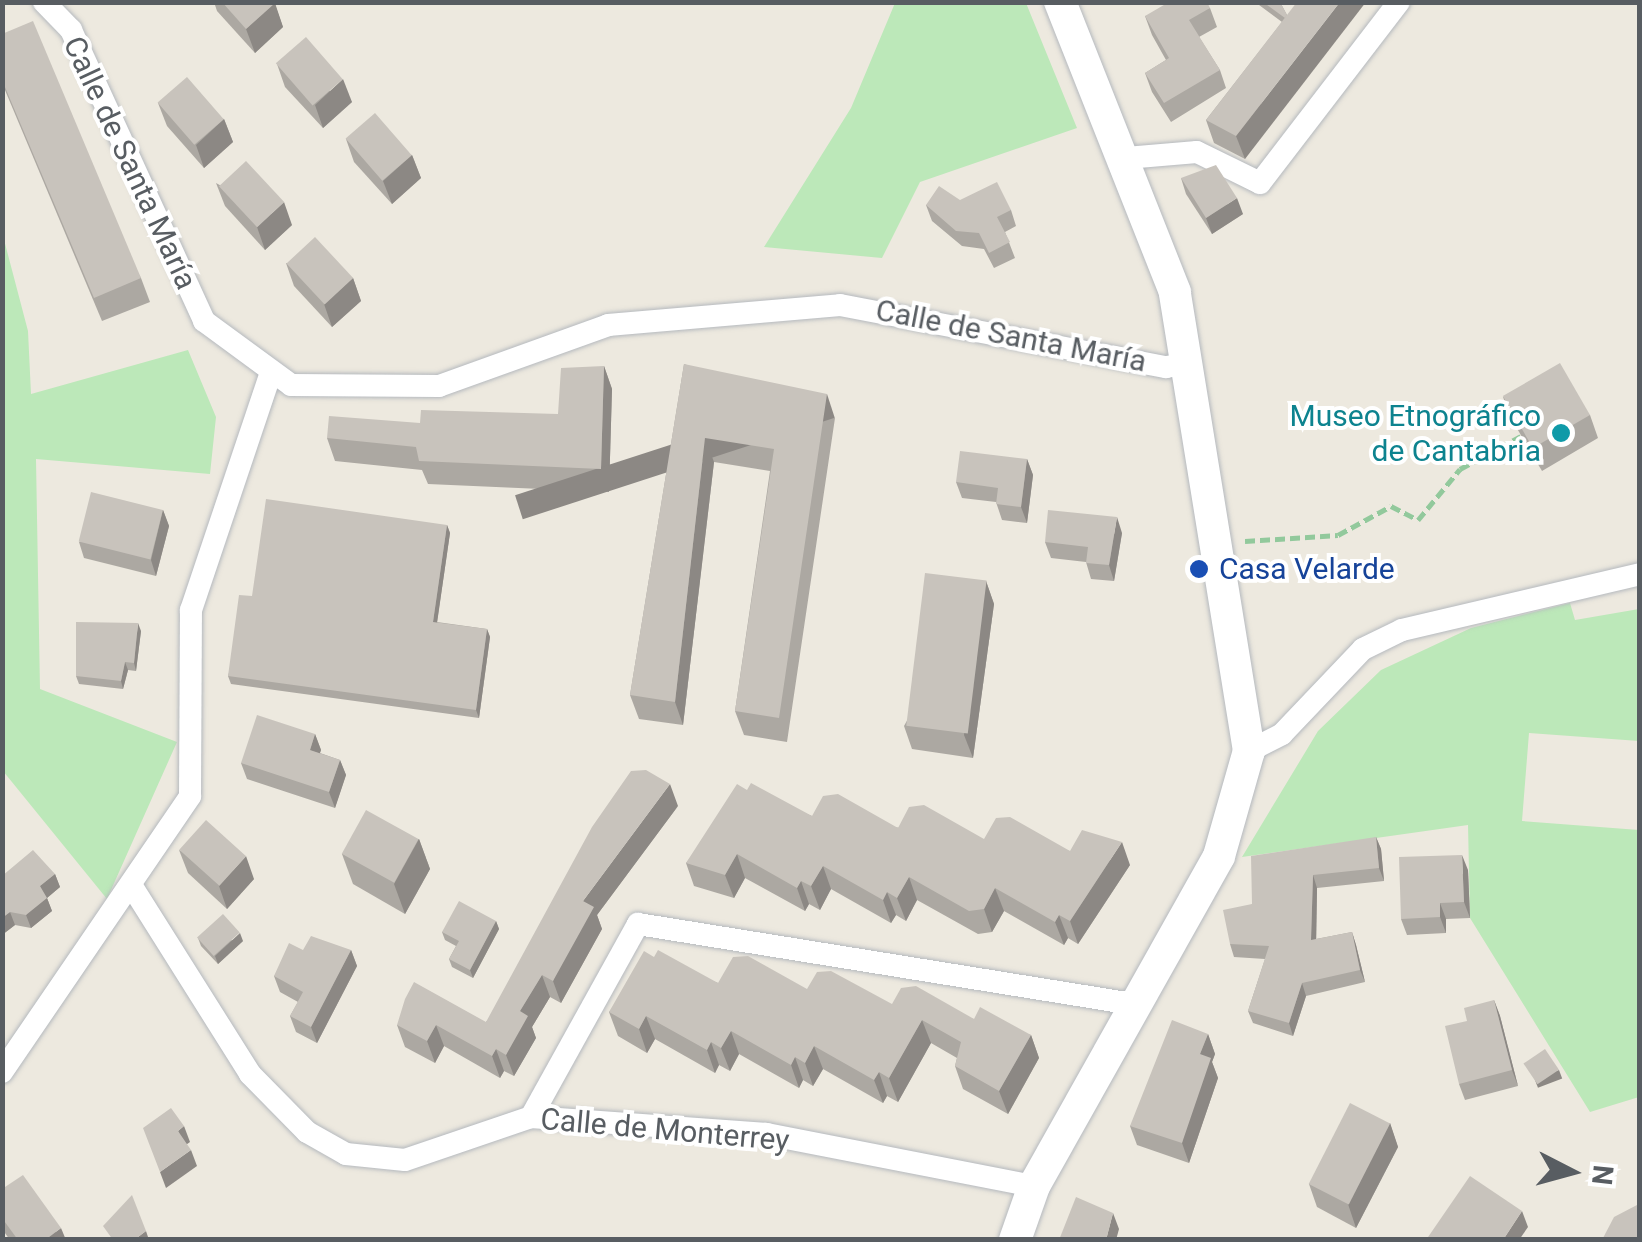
<!DOCTYPE html>
<html>
<head>
<meta charset="utf-8">
<style>
	body { margin:0 }
	#map { position:relative; width:1642px; height:1242px; overflow:hidden; background:#ede9df; font-family:Roboto,sans-serif }
	div>[style] { position:absolute }
	.green>* { inset:0; background:#bce8b9 }
	.path>* { height:5px; margin-top:-2.5px; transform-origin:0; background:repeating-linear-gradient(90deg,#92c99c 0 10px,transparent 0 15px) }
	.roads { filter:drop-shadow(0 0 2px #b5b9be) drop-shadow(0 0 2px #b5b9be) }
	.street>* { height:22px; margin:-11px; padding:0 11px; transform-origin:11px; border-radius:11px; background:#fff }
	.secondary>* { height:32px; margin:-16px; padding:0 16px; transform-origin:16px; border-radius:16px; background:#fff }
	.wall>* { inset:0; background:#aca8a2 }
	.shaded-wall>* { inset:0; background:#8c8884; transform-origin:0 0 }
	.building>* { inset:0; background:#c8c3bc; transform-origin:0 0 }
	.dots>* { width:28px; height:28px; translate:-50% -50%; box-sizing:border-box; border:5px solid #fff; border-radius:50% }
	span { translate:-50% -50%; white-space:nowrap; text-align:center; line-height:1.15; -webkit-text-stroke:8px #fff; paint-order:stroke }
	.street-label { font-size:30px; color:#585d62 }
	.culture-label { font-size:30px; color:#0d838f }
	.right { translate:-100% -50%; text-align:right }
	.transit-label { font-size:30px; color:#164399 }
	.left { translate:0 -50%; text-align:left }
	.frame { position:absolute; inset:0; border:5px solid #585d62; pointer-events:none }
	.north { position:absolute; left:1522px; top:1122px; width:100px; height:100px; -webkit-text-stroke:8px #fff; paint-order:stroke; rotate:96deg; font-size:28px; font-weight:700; line-height:40px; text-align:center; color:#585d62 }
	.north::after { content:''; display:block; margin:auto; width:35px; height:45px; background:#585d62; clip-path:polygon(50% 0,100% 100%,50% 72%,0 100%) }
</style>
</head>
<body>
<div id="map">
	<div class="green">
		<div style="clip-path:polygon(895px 3px,1026px 3px,1077px 128px,920px 182px,882px 258px,764px 247px,851px 108px)"></div>
		<div style="clip-path:polygon(2px 232px,28px 331px,31px 394px,188px 350px,216px 417px,210px 474px,36px 459px,40px 689px,177px 742px,107px 899px,3px 771px)"></div>
		<div style="clip-path:polygon(1570px 603px,1575px 620px,1639px 609px,1639px 741px,1529px 733px,1522px 821px,1639px 830px,1639px 1097px,1590px 1112px,1470px 918px,1468px 825px,1242px 857px,1318px 731px,1381px 670px,1471px 628px)"></div>
	</div>
	<div class="path">
		<div style="left:1245px;top:541px;width:93px;rotate:-3.7deg"></div>
		<div style="left:1338px;top:535px;width:60px;rotate:-28.7deg"></div>
		<div style="left:1391px;top:506px;width:30px;rotate:27deg"></div>
		<div style="left:1418px;top:520px;width:66px;rotate:-50.5deg"></div>
		<div style="left:1460px;top:469px;width:69px;rotate:-28.4deg"></div>
	</div>
	<div class="roads">
		<div class="street">
			<div style="left:44px;top:2px;width:39px;rotate:46deg"></div>
			<div style="left:71px;top:30px;width:320px;rotate:65.4deg"></div>
			<div style="left:204px;top:321px;width:108px;rotate:36.3deg"></div>
			<div style="left:291px;top:385px;width:148px;rotate:0.4deg"></div>
			<div style="left:439px;top:386px;width:180px;rotate:-19.8deg"></div>
			<div style="left:608px;top:325px;width:233px;rotate:-4.9deg"></div>
			<div style="left:840px;top:305px;width:332px;rotate:10.8deg"></div>
			<div style="left:1166px;top:367px;width:24px;rotate:-9deg"></div>
			<div style="left:1126px;top:158px;width:71px;rotate:-4.8deg"></div>
			<div style="left:1197px;top:152px;width:70px;rotate:26.2deg"></div>
			<div style="left:1260px;top:183px;width:228px;rotate:-52.5deg"></div>
			<div style="left:1249px;top:751px;width:37px;rotate:-27deg"></div>
			<div style="left:1282px;top:734px;width:117px;rotate:-46.4deg"></div>
			<div style="left:1363px;top:649px;width:43px;rotate:-26deg"></div>
			<div style="left:1402px;top:630px;width:244px;rotate:-13.2deg"></div>
			<div style="left:133px;top:888px;width:220px;rotate:57.8deg"></div>
			<div style="left:250px;top:1074px;width:81px;rotate:45.5deg"></div>
			<div style="left:307px;top:1132px;width:45px;rotate:29.4deg"></div>
			<div style="left:346px;top:1154px;width:59px;rotate:5.8deg"></div>
			<div style="left:405px;top:1160px;width:133px;rotate:-18.8deg"></div>
			<div style="left:531px;top:1117px;width:236px;rotate:4.1deg"></div>
			<div style="left:766px;top:1134px;width:273px;rotate:11deg"></div>
			<div style="left:2px;top:1072px;width:334px;rotate:-55.7deg"></div>
			<div style="left:190px;top:796px;width:186px;rotate:-89.7deg"></div>
			<div style="left:191px;top:610px;width:248px;rotate:-71.4deg"></div>
			<div style="left:531px;top:1117px;width:221px;rotate:-61deg"></div>
			<div style="left:638px;top:924px;width:501px;rotate:9.18deg"></div>
		</div>
		<div class="secondary">
			<div style="left:1015px;top:1240px;width:57px;rotate:-70.6deg"></div>
			<div style="left:1034px;top:1186px;width:378px;rotate:-60.7deg"></div>
			<div style="left:1219px;top:856px;width:109px;rotate:-74.1deg"></div>
			<div style="left:1249px;top:751px;width:465px;rotate:-99.2deg"></div>
			<div style="left:1175px;top:292px;width:312px;rotate:-111.6deg"></div>
		</div>
	</div>
	<div class="wall">
		<div style="clip-path:polygon(214px 2px,274px 2px,283px 27px,255px 53px,217px 11px)"></div>
		<div style="clip-path:polygon(1255px 2px,1280px 2px,1287px 15px,1245px 159px,1214px 143px,1206px 120px,1282px 22px)"></div>
		<div style="clip-path:polygon(1210px 8px,1217px 27px,1199px 37px,1220px 70px,1226px 88px,1171px 122px,1152px 92px,1145px 73px,1166px 60px,1152px 35px,1145px 16px)"></div>
		<div style="clip-path:polygon(2px 34px,141px 278px,150px 302px,102px 321px,2px 83px)"></div>
		<div style="clip-path:polygon(277px 64px,352px 102px,323px 128px,285px 87px)"></div>
		<div style="clip-path:polygon(158px 103px,224px 119px,233px 142px,204px 168px,167px 126px)"></div>
		<div style="clip-path:polygon(346px 139px,412px 155px,421px 178px,392px 204px,354px 162px)"></div>
		<div style="clip-path:polygon(1181px 178px,1243px 214px,1212px 234px,1186px 194px)"></div>
		<div style="clip-path:polygon(216px 183px,292px 225px,265px 250px,225px 206px)"></div>
		<div style="clip-path:polygon(960px 200px,1011px 210px,1016px 226px,1005px 232px,1015px 258px,994px 268px,984px 249px,962px 246px,932px 221px,926px 205px)"></div>
		<div style="clip-path:polygon(286px 263px,353px 278px,361px 301px,332px 327px,294px 286px)"></div>
		<div style="clip-path:polygon(684px 364px,835px 418px,787px 742px,744px 735px,735px 711px,770px 471px,714px 462px,683px 725px,639px 719px,630px 695px)"></div>
		<div style="clip-path:polygon(604px 366px,612px 389px,609px 492px,428px 484px,422px 470px,335px 461px,327px 438px,420px 423px,558px 414px)"></div>
		<div style="clip-path:polygon(1503px 397px,1590px 415px,1598px 438px,1542px 471px,1512px 420px)"></div>
		<div style="clip-path:polygon(1027px 459px,1033px 475px,1027px 523px,1002px 520px,996px 502px,962px 498px,956px 482px)"></div>
		<div style="clip-path:polygon(163px 510px,169px 526px,156px 576px,84px 558px,79px 542px)"></div>
		<div style="clip-path:polygon(447px 525px,450px 533px,437px 622px,487px 629px,490px 637px,479px 718px,231px 684px,228px 676px,252px 596px)"></div>
		<div style="clip-path:polygon(1122px 533px,1114px 581px,1091px 579px,1086px 562px,1051px 558px,1045px 542px)"></div>
		<div style="clip-path:polygon(986px 581px,994px 604px,973px 758px,912px 749px,904px 726px)"></div>
		<div style="clip-path:polygon(141px 631px,136px 671px,128px 670px,123px 689px,79px 684px,76px 676px)"></div>
		<div style="clip-path:polygon(315px 734px,321px 750px,320px 753px,340px 760px,346px 775px,335px 808px,247px 779px,241px 763px)"></div>
		<div style="clip-path:polygon(747px 790px,812px 816px,1070px 851px,1130px 865px,1078px 944px,1068px 938px,1064px 945px,1004px 911px,992px 932px,978px 934px,917px 900px,906px 921px,896px 915px,891px 923px,831px 889px,820px 910px,809px 904px,805px 911px,745px 878px,734px 898px,694px 886px,686px 863px)"></div>
		<div style="clip-path:polygon(678px 806px,597px 915px,602px 929px,561px 1003px,550px 997px,532px 1027px,536px 1038px,514px 1076px,504px 1071px,500px 1078px,444px 1046px,435px 1063px,405px 1047px,397px 1025px,486px 1022px)"></div>
		<div style="clip-path:polygon(1376px 837px,1381px 849px,1384px 881px,1317px 888px,1316px 939px,1352px 932px,1356px 945px,1365px 982px,1306px 996px,1293px 1036px,1253px 1023px,1248px 1011px,1265px 959px,1234px 957px,1230px 944px,1252px 904px)"></div>
		<div style="clip-path:polygon(419px 839px,430px 869px,405px 914px,353px 884px,342px 854px)"></div>
		<div style="clip-path:polygon(179px 850px,254px 879px,227px 909px,188px 873px)"></div>
		<div style="clip-path:polygon(1468px 870px,1470px 918px,1446px 919px,1446px 933px,1407px 935px,1401px 919px)"></div>
		<div style="clip-path:polygon(55px 874px,60px 887px,47px 898px,52px 911px,31px 928px,15px 925px,2px 935px,2px 876px)"></div>
		<div style="clip-path:polygon(496px 921px,499px 929px,473px 978px,452px 967px,449px 959px,456px 946px,445px 940px,442px 932px)"></div>
		<div style="clip-path:polygon(198px 938px,243px 941px,218px 964px,201px 946px)"></div>
		<div style="clip-path:polygon(303px 950px,351px 950px,357px 966px,317px 1043px,296px 1032px,290px 1016px,298px 1002px,280px 992px,274px 976px)"></div>
		<div style="clip-path:polygon(654px 957px,718px 983px,807px 989px,974px 1019px,1031px 1035px,1039px 1058px,1008px 1114px,963px 1089px,955px 1066px,957px 1058px,931px 1043px,898px 1102px,887px 1096px,883px 1103px,823px 1069px,813px 1086px,803px 1080px,799px 1088px,739px 1054px,730px 1071px,719px 1065px,715px 1073px,655px 1039px,647px 1053px,618px 1036px,609px 1012px)"></div>
		<div style="clip-path:polygon(1494px 1000px,1500px 1016px,1518px 1086px,1465px 1100px,1459px 1084px)"></div>
		<div style="clip-path:polygon(1208px 1034px,1215px 1054px,1212px 1062px,1218px 1078px,1189px 1163px,1137px 1145px,1130px 1126px)"></div>
		<div style="clip-path:polygon(1390px 1123px,1398px 1147px,1356px 1228px,1317px 1207px,1309px 1184px)"></div>
		<div style="clip-path:polygon(2px 1189px,66px 1240px,10px 1240px,2px 1229px)"></div>
	</div>
	<div class="shaded-wall">
		<div style="clip-path:polygon(1340px 2px,1366px 2px,1245px 159px,1236px 136px)"></div>
		<div style="clip-path:polygon(275px 3px,283px 27px,255px 53px,246px 29px)"></div>
		<div style="clip-path:polygon(343px 79px,352px 102px,323px 128px,315px 105px)"></div>
		<div style="clip-path:polygon(224px 119px,233px 142px,204px 168px,196px 145px)"></div>
		<div style="clip-path:polygon(412px 155px,421px 178px,392px 204px,383px 181px)"></div>
		<div style="clip-path:polygon(1237px 198px,1243px 214px,1212px 234px,1206px 218px)"></div>
		<div style="clip-path:polygon(284px 202px,292px 225px,265px 250px,257px 227px)"></div>
		<div style="clip-path:polygon(353px 278px,361px 301px,332px 327px,324px 304px)"></div>
		<div style="clip-path:polygon(604px 366px,612px 389px,609px 492px,601px 469px)"></div>
		<div style="left:827px;top:394px;width:25px;height:328px;rotate:72deg"></div>
		<div style="clip-path:polygon(705px 438px,714px 462px,683px 725px,675px 702px)"></div>
		<div style="clip-path:polygon(1027px 459px,1033px 475px,1027px 523px,1021px 507px)"></div>
		<div style="clip-path:polygon(163px 510px,169px 526px,156px 576px,151px 560px)"></div>
		<div style="clip-path:polygon(1117px 517px,1122px 533px,1114px 581px,1109px 565px)"></div>
		<div style="clip-path:polygon(447px 525px,450px 533px,436px 630px,433px 622px)"></div>
		<div style="clip-path:polygon(986px 581px,994px 604px,973px 758px,964px 735px)"></div>
		<div style="clip-path:polygon(138px 623px,141px 631px,136px 671px,134px 663px)"></div>
		<div style="clip-path:polygon(487px 629px,490px 637px,479px 718px,476px 710px)"></div>
		<div style="clip-path:polygon(125px 662px,128px 670px,123px 689px,121px 681px)"></div>
		<div style="clip-path:polygon(315px 734px,321px 750px,315px 766px,310px 750px)"></div>
		<div style="clip-path:polygon(340px 760px,346px 775px,335px 808px,329px 792px)"></div>
		<div style="clip-path:polygon(670px 784px,678px 806px,597px 915px,602px 929px,561px 1003px,553px 981px,583px 901px)"></div>
		<div style="clip-path:polygon(1376px 837px,1381px 849px,1384px 881px,1379px 868px)"></div>
		<div style="clip-path:polygon(419px 839px,430px 869px,405px 914px,394px 884px)"></div>
		<div style="clip-path:polygon(1122px 842px,1130px 865px,1078px 944px,1070px 921px)"></div>
		<div style="clip-path:polygon(737px 854px,745px 878px,734px 898px,725px 875px)"></div>
		<div style="clip-path:polygon(1462px 855px,1468px 870px,1470px 918px,1464px 902px)"></div>
		<div style="clip-path:polygon(246px 856px,254px 879px,227px 909px,219px 886px)"></div>
		<div style="clip-path:polygon(823px 866px,831px 889px,820px 910px,811px 886px)"></div>
		<div style="clip-path:polygon(55px 874px,60px 887px,47px 898px,52px 911px,31px 928px,26px 915px,40px 886px)"></div>
		<div style="clip-path:polygon(1313px 875px,1317px 888px,1316px 953px,1311px 940px)"></div>
		<div style="clip-path:polygon(909px 877px,917px 900px,906px 921px,897px 898px)"></div>
		<div style="clip-path:polygon(801px 881px,809px 904px,805px 911px,797px 888px)"></div>
		<div style="clip-path:polygon(995px 888px,1004px 911px,992px 932px,984px 909px)"></div>
		<div style="clip-path:polygon(887px 892px,896px 915px,891px 923px,883px 900px)"></div>
		<div style="clip-path:polygon(1440px 903px,1446px 919px,1446px 933px,1440px 917px)"></div>
		<div style="clip-path:polygon(10px 912px,15px 925px,2px 935px,2px 918px)"></div>
		<div style="clip-path:polygon(1059px 915px,1068px 938px,1064px 945px,1055px 922px)"></div>
		<div style="clip-path:polygon(496px 921px,499px 929px,473px 978px,470px 970px)"></div>
		<div style="clip-path:polygon(1352px 932px,1356px 945px,1365px 982px,1360px 970px)"></div>
		<div style="clip-path:polygon(240px 933px,243px 941px,218px 964px,215px 956px)"></div>
		<div style="clip-path:polygon(351px 950px,357px 966px,317px 1043px,311px 1027px)"></div>
		<div style="clip-path:polygon(542px 975px,550px 997px,532px 1027px,536px 1038px,514px 1076px,506px 1055px,520px 1011px)"></div>
		<div style="clip-path:polygon(1302px 983px,1306px 996px,1293px 1036px,1289px 1023px)"></div>
		<div style="clip-path:polygon(1494px 1000px,1500px 1016px,1518px 1086px,1512px 1070px)"></div>
		<div style="clip-path:polygon(646px 1016px,655px 1039px,647px 1053px,639px 1029px)"></div>
		<div style="clip-path:polygon(922px 1020px,931px 1043px,898px 1102px,889px 1078px)"></div>
		<div style="clip-path:polygon(436px 1025px,444px 1046px,435px 1063px,427px 1041px)"></div>
		<div style="clip-path:polygon(731px 1031px,739px 1054px,730px 1071px,721px 1048px)"></div>
		<div style="clip-path:polygon(1208px 1034px,1215px 1054px,1212px 1062px,1218px 1078px,1189px 1163px,1182px 1143px,1200px 1054px)"></div>
		<div style="clip-path:polygon(1031px 1035px,1039px 1058px,1008px 1114px,999px 1091px)"></div>
		<div style="clip-path:polygon(711px 1042px,719px 1065px,715px 1073px,707px 1050px)"></div>
		<div style="clip-path:polygon(814px 1046px,823px 1069px,813px 1086px,805px 1063px)"></div>
		<div style="clip-path:polygon(496px 1049px,504px 1071px,500px 1078px,492px 1056px)"></div>
		<div style="clip-path:polygon(795px 1057px,803px 1080px,799px 1088px,791px 1065px)"></div>
		<div style="left:1559px;top:1070px;width:9px;height:26px;rotate:69deg"></div>
		<div style="clip-path:polygon(879px 1072px,887px 1096px,883px 1103px,874px 1080px)"></div>
		<div style="clip-path:polygon(1390px 1123px,1398px 1147px,1356px 1228px,1348px 1204px)"></div>
		<div style="clip-path:polygon(184px 1126px,190px 1142px,183px 1147px,178px 1131px)"></div>
		<div style="clip-path:polygon(191px 1150px,197px 1166px,166px 1188px,160px 1172px)"></div>
		<div style="clip-path:polygon(1522px 1211px,1528px 1227px,1519px 1240px,1503px 1240px)"></div>
		<div style="clip-path:polygon(1113px 1213px,1119px 1229px,1116px 1240px,1106px 1240px)"></div>
		<div style="clip-path:polygon(61px 1228px,66px 1240px,45px 1240px)"></div>
		<div style="clip-path:polygon(146px 1231px,149px 1240px,134px 1240px)"></div>
	</div>
	<div class="building">
		<div style="clip-path:polygon(222px 2px,274px 2px,275px 3px,246px 29px)"></div>
		<div style="clip-path:polygon(1169px 2px,1207px 2px,1210px 8px,1189px 20px,1220px 70px,1164px 103px,1145px 73px,1169px 58px,1145px 16px)"></div>
		<div style="clip-path:polygon(1263px 2px,1280px 2px,1287px 15px,1285px 18px)"></div>
		<div style="clip-path:polygon(1297px 2px,1340px 2px,1236px 136px,1206px 120px)"></div>
		<div style="clip-path:polygon(33px 21px,141px 278px,94px 298px,2px 80px,2px 34px)"></div>
		<div style="left:306px;top:37px;width:56px;height:40px;rotate:49deg"></div>
		<div style="left:187px;top:77px;width:56px;height:39px;rotate:49deg"></div>
		<div style="left:375px;top:113px;width:56px;height:39px;rotate:49deg"></div>
		<div style="left:246px;top:161px;width:56px;height:37px;rotate:47deg"></div>
		<div style="clip-path:polygon(1216px 165px,1237px 198px,1206px 218px,1181px 178px)"></div>
		<div style="clip-path:polygon(997px 182px,1011px 210px,997px 217px,1010px 242px,989px 253px,979px 233px,956px 231px,926px 205px,939px 186px,960px 200px)"></div>
		<div style="left:315px;top:237px;width:56px;height:39px;rotate:47deg"></div>
		<div style="left:1560px;top:363px;width:60px;height:66px;rotate:60deg"></div>
		<div style="clip-path:polygon(684px 364px,827px 394px,779px 718px,735px 711px,774px 449px,705px 438px,675px 702px,630px 695px)"></div>
		<div style="clip-path:polygon(604px 366px,601px 469px,419px 461px,416px 447px,327px 438px,329px 416px,420px 423px,421px 410px,558px 414px,561px 368px)"></div>
		<div style="clip-path:polygon(960px 451px,1027px 459px,1021px 507px,996px 504px,998px 488px,956px 482px)"></div>
		<div style="left:91px;top:492px;width:74px;height:51px;rotate:14deg"></div>
		<div style="clip-path:polygon(266px 499px,447px 525px,433px 622px,487px 629px,476px 710px,228px 676px,239px 595px,252px 596px)"></div>
		<div style="clip-path:polygon(1048px 510px,1117px 517px,1109px 565px,1086px 563px,1088px 547px,1045px 542px)"></div>
		<div style="left:925px;top:573px;width:62px;height:154px;rotate:7deg"></div>
		<div style="clip-path:polygon(76px 622px,138px 623px,134px 663px,125px 662px,121px 681px,76px 676px)"></div>
		<div style="clip-path:polygon(257px 715px,315px 734px,310px 750px,340px 760px,329px 792px,241px 763px)"></div>
		<div style="clip-path:polygon(646px 770px,670px 784px,583px 901px,594px 907px,553px 981px,542px 975px,520px 1011px,528px 1016px,506px 1055px,496px 1049px,492px 1056px,436px 1025px,427px 1041px,397px 1025px,405px 999px,414px 982px,486px 1022px,592px 827px,631px 771px)"></div>
		<div style="clip-path:polygon(751px 783px,812px 816px,823px 796px,838px 794px,898px 828px,909px 807px,924px 805px,984px 839px,996px 818px,1010px 817px,1070px 851px,1082px 830px,1122px 842px,1070px 921px,1059px 915px,1055px 922px,995px 888px,984px 909px,969px 911px,909px 877px,897px 898px,887px 892px,883px 900px,823px 866px,811px 886px,801px 881px,797px 888px,737px 854px,725px 875px,686px 863px,737px 784px,747px 790px)"></div>
		<div style="left:366px;top:810px;width:60px;height:50px;rotate:29deg"></div>
		<div style="left:206px;top:820px;width:54px;height:40px;rotate:42deg"></div>
		<div style="clip-path:polygon(1376px 837px,1379px 868px,1313px 875px,1311px 940px,1352px 932px,1360px 970px,1302px 983px,1289px 1023px,1248px 1011px,1269px 946px,1230px 944px,1223px 910px,1252px 904px,1251px 856px)"></div>
		<div style="clip-path:polygon(33px 850px,55px 874px,40px 886px,47px 898px,26px 915px,10px 912px,2px 918px,2px 876px)"></div>
		<div style="clip-path:polygon(1462px 855px,1464px 902px,1440px 903px,1440px 917px,1401px 919px,1399px 857px)"></div>
		<div style="clip-path:polygon(459px 901px,496px 921px,470px 970px,449px 959px,459px 941px,442px 932px)"></div>
		<div style="left:223px;top:914px;width:25px;height:35px;rotate:48deg"></div>
		<div style="clip-path:polygon(311px 936px,351px 950px,311px 1027px,290px 1016px,303px 992px,274px 976px,289px 943px,303px 950px)"></div>
		<div style="clip-path:polygon(658px 950px,718px 983px,733px 957px,748px 956px,807px 989px,817px 972px,831px 971px,892px 1004px,901px 988px,916px 986px,974px 1019px,980px 1007px,1031px 1035px,999px 1091px,955px 1066px,961px 1042px,922px 1020px,889px 1078px,879px 1072px,874px 1080px,814px 1046px,805px 1063px,795px 1057px,791px 1065px,731px 1031px,721px 1048px,711px 1042px,707px 1050px,646px 1016px,639px 1029px,609px 1012px,644px 951px,654px 957px)"></div>
		<div style="clip-path:polygon(1494px 1000px,1512px 1070px,1459px 1084px,1445px 1026px,1467px 1021px,1464px 1008px)"></div>
		<div style="clip-path:polygon(1172px 1020px,1208px 1034px,1200px 1054px,1211px 1058px,1182px 1143px,1130px 1126px)"></div>
		<div style="left:1545px;top:1049px;width:25px;height:26px;rotate:56deg"></div>
		<div style="left:1350px;top:1103px;width:45px;height:91px;rotate:27deg"></div>
		<div style="clip-path:polygon(171px 1108px,184px 1126px,178px 1131px,191px 1150px,160px 1172px,143px 1128px)"></div>
		<div style="clip-path:polygon(23px 1175px,61px 1228px,45px 1240px,18px 1240px,2px 1218px,2px 1189px)"></div>
		<div style="clip-path:polygon(1470px 1176px,1522px 1211px,1503px 1240px,1426px 1240px)"></div>
		<div style="clip-path:polygon(132px 1195px,146px 1231px,134px 1240px,113px 1240px,103px 1226px)"></div>
		<div style="clip-path:polygon(1076px 1197px,1113px 1213px,1106px 1240px,1059px 1240px)"></div>
		<div style="clip-path:polygon(1637px 1205px,1640px 1208px,1640px 1240px,1602px 1240px,1614px 1217px)"></div>
	</div>
	<div class="dots">
		<div style="left:1561px;top:433px;background:#0f9aa8"></div>
		<div style="left:1199px;top:569px;background:#1a4fb4"></div>
	</div>
	<div class="street-label">
		<span style="left:130px;top:163px;rotate:65deg">Calle de Santa María</span>
		<span style="left:1011px;top:336px;rotate:11deg">Calle de Santa María</span>
		<span style="left:665px;top:1130px;rotate:5deg">Calle de Monterrey</span>
	</div>
	<div class="culture-label">
		<span class="right" style="left:1541px;top:433px">Museo Etnográfico<br>de Cantabria</span>
	</div>
	<div class="transit-label">
		<span class="left" style="left:1219px;top:569px">Casa Velarde</span>
	</div>
	<div class="frame"></div>
	<div class="north">N</div>
</div>
</body>
</html>
